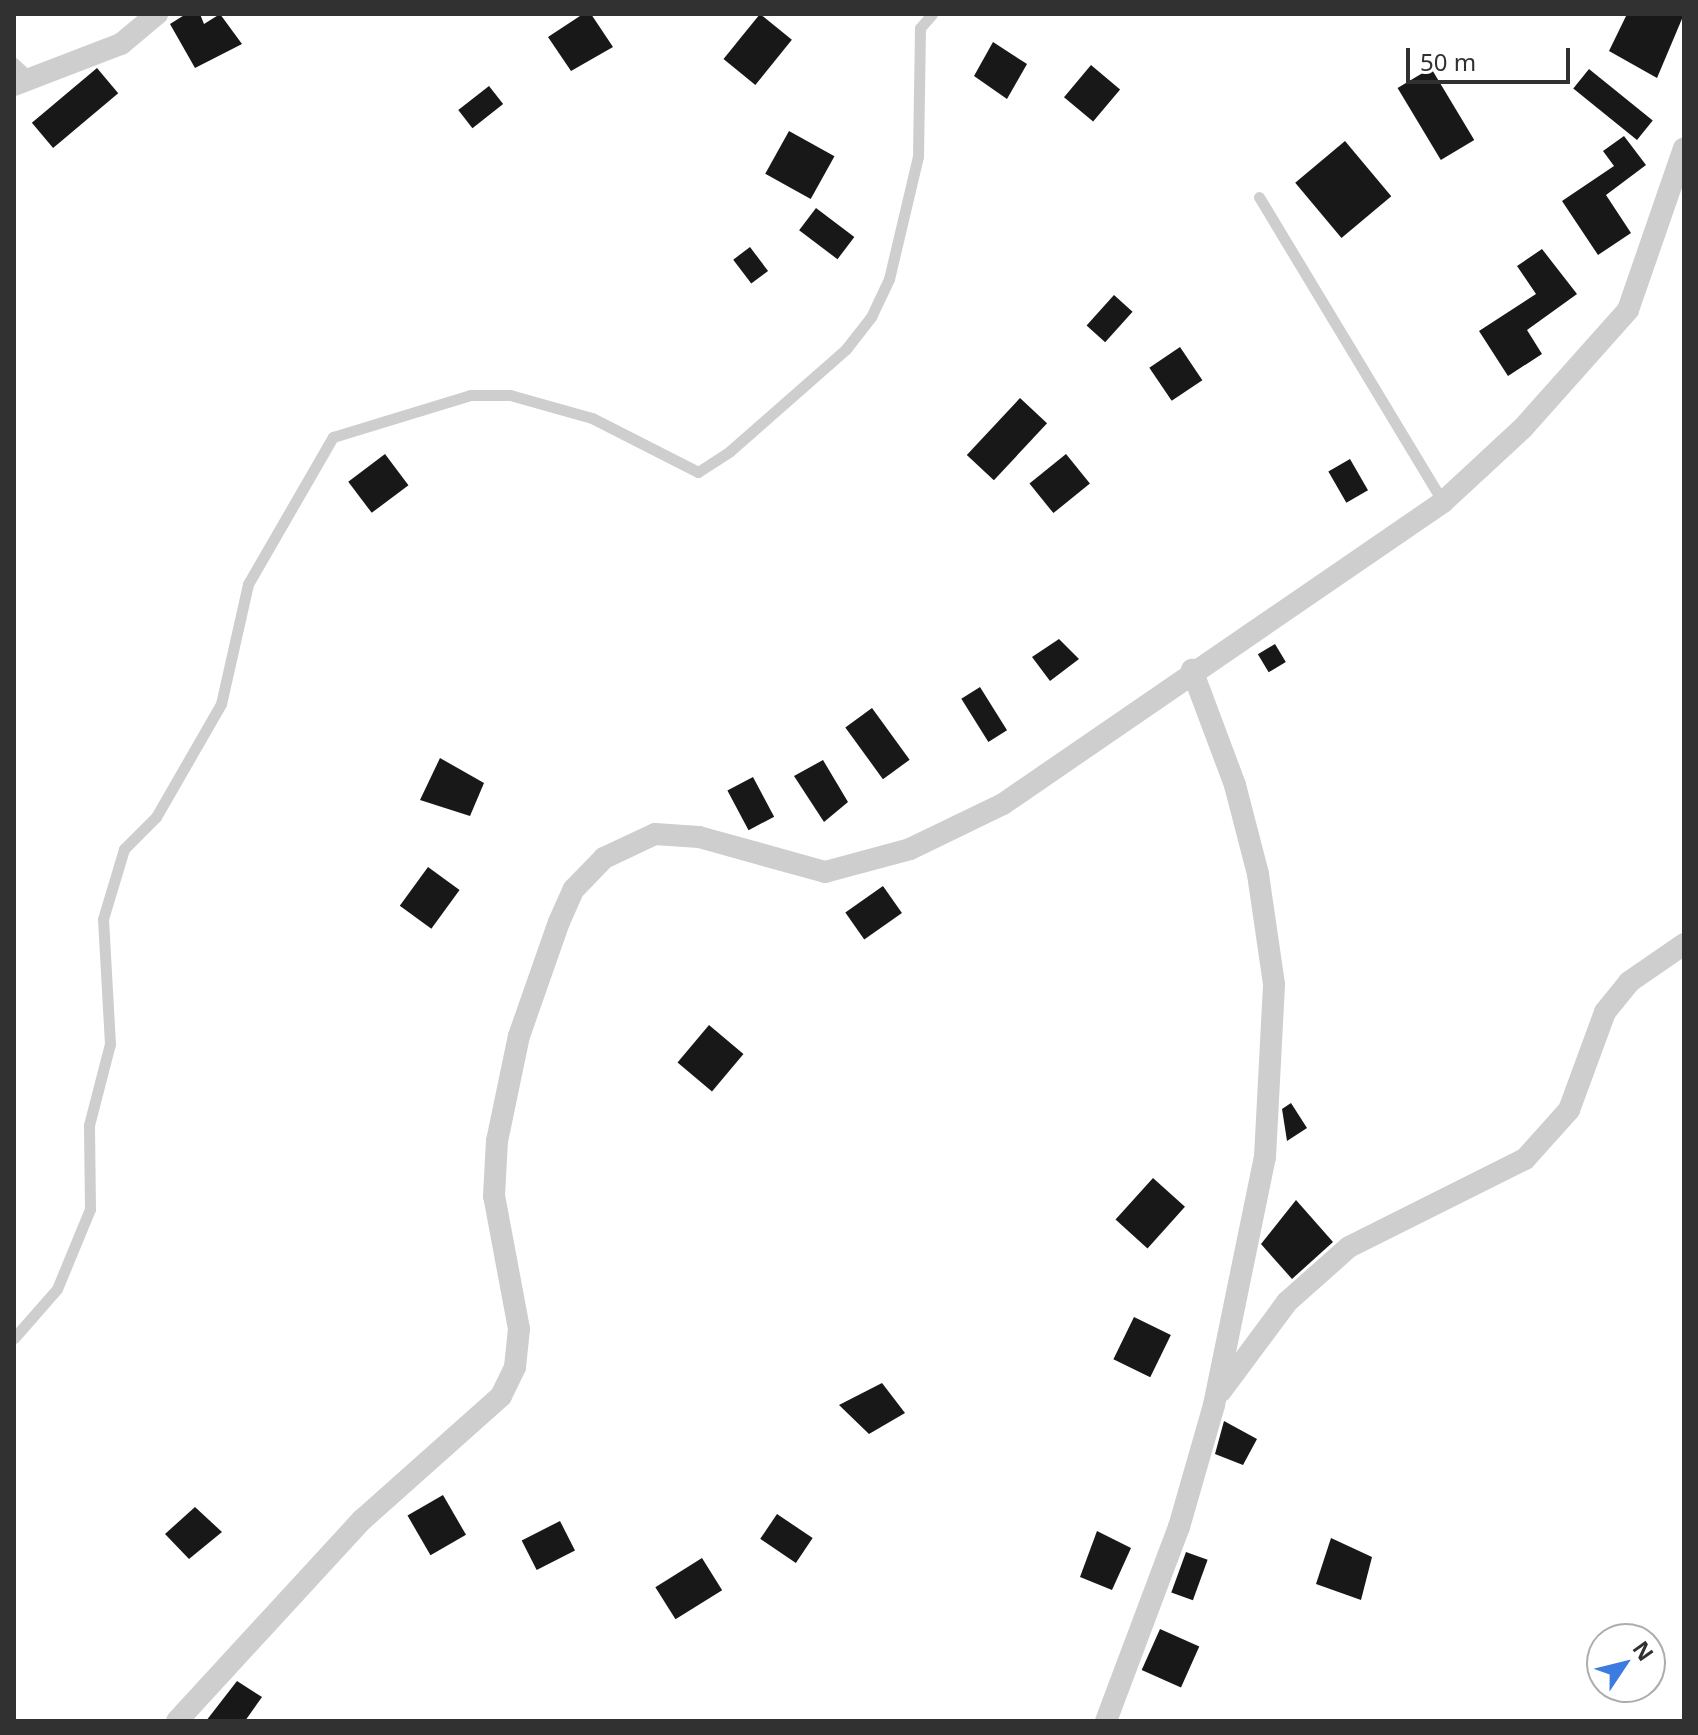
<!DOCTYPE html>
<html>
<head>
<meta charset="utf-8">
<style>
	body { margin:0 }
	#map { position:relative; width:1698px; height:1735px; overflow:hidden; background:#fff; font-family:"Noto Sans",sans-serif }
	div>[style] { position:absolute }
	.building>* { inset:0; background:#181818; transform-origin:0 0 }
	.service>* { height:11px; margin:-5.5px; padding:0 5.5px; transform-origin:5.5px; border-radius:5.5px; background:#cecece }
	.minor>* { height:22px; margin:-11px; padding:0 11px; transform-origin:11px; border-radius:11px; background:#cecece }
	span { translate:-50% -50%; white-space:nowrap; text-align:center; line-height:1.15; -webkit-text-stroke:8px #fff; paint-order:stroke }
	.frame { position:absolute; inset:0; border:16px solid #313131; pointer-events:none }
	.north { position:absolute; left:1586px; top:1623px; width:80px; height:80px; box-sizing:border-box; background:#fff; border:2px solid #adadad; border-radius:50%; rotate:55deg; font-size:22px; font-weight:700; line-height:32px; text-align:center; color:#313131 }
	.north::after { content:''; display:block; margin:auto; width:28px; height:36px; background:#3c7be0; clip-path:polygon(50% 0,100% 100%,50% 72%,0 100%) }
	.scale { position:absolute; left:1406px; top:48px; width:164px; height:36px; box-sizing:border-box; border:4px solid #313131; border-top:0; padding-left:10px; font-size:24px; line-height:28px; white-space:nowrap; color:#313131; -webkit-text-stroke:6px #fff; paint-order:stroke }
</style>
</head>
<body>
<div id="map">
	<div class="building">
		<div style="clip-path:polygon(186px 14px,200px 14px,204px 24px,220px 14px,242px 44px,195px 68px,170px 24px)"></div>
		<div style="clip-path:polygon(583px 14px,591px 14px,613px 47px,571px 71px,548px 37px)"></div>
		<div style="left:760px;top:14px;width:41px;height:58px;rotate:39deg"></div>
		<div style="clip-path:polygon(1627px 14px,1684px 14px,1657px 78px,1609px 51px)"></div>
		<div style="clip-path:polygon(993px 42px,1027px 64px,1007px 99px,974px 76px)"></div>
		<div style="left:1091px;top:65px;width:38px;height:42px;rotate:40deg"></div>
		<div style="left:97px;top:68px;width:33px;height:85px;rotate:50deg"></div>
		<div style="left:1431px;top:68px;width:84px;height:39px;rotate:59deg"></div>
		<div style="left:1589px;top:69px;width:82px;height:25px;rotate:39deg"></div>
		<div style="left:489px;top:86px;width:23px;height:39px;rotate:52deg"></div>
		<div style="left:789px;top:131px;width:52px;height:49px;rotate:29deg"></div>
		<div style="clip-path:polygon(1624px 136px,1646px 165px,1606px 195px,1631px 233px,1598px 255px,1562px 201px,1614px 166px,1603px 151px)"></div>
		<div style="left:1345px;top:141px;width:72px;height:65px;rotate:50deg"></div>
		<div style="left:816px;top:208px;width:48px;height:28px;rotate:37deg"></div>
		<div style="left:750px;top:247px;width:30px;height:21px;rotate:53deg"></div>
		<div style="clip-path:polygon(1542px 249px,1577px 294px,1527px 330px,1542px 354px,1508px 376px,1479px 331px,1536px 294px,1517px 266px)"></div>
		<div style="left:1114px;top:295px;width:25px;height:41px;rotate:42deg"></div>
		<div style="left:1180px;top:347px;width:40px;height:37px;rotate:56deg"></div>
		<div style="left:1020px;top:398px;width:37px;height:78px;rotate:43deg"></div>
		<div style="left:385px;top:454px;width:39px;height:46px;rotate:53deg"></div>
		<div style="left:1066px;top:454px;width:38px;height:47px;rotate:51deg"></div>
		<div style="left:1350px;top:459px;width:36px;height:25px;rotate:60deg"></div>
		<div style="clip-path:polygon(1059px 639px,1079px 659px,1050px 681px,1032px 657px)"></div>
		<div style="left:1275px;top:644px;width:21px;height:20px;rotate:59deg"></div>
		<div style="left:980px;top:687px;width:51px;height:22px;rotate:58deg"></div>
		<div style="left:872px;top:708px;width:64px;height:33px;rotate:54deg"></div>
		<div style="clip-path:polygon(440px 758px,484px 783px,470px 816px,420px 800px)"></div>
		<div style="clip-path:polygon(823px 760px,848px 802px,824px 822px,794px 776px)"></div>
		<div style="left:753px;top:777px;width:45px;height:29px;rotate:62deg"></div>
		<div style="left:428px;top:867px;width:39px;height:48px;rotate:36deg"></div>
		<div style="left:883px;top:886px;width:33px;height:46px;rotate:55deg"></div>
		<div style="left:709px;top:1025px;width:45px;height:49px;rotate:40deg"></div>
		<div style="clip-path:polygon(1291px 1103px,1307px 1128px,1287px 1141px,1282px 1109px)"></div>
		<div style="left:1153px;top:1178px;width:43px;height:56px;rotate:42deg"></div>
		<div style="clip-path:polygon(1296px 1200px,1333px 1242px,1292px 1279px,1261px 1244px)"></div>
		<div style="left:1134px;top:1317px;width:41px;height:47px;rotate:26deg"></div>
		<div style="clip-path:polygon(882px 1383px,905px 1413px,869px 1434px,839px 1405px)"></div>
		<div style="clip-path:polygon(1224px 1421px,1257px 1439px,1243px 1465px,1215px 1454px)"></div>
		<div style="left:443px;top:1495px;width:46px;height:41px;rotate:60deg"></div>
		<div style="clip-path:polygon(195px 1507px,222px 1532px,189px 1559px,165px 1534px)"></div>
		<div style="left:777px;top:1514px;width:43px;height:30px;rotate:34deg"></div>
		<div style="left:560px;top:1521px;width:33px;height:43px;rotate:63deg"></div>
		<div style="clip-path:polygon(1097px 1531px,1131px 1548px,1112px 1590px,1080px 1577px)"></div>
		<div style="clip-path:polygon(1331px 1538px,1372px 1557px,1361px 1600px,1316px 1584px)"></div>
		<div style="left:1186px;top:1552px;width:23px;height:43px;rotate:20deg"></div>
		<div style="left:702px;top:1558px;width:38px;height:55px;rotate:58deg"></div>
		<div style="left:1160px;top:1629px;width:43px;height:45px;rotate:24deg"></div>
		<div style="clip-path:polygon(237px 1681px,262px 1697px,245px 1721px,206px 1721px)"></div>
	</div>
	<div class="service">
		<div style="left:14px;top:63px;width:19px;rotate:43deg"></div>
		<div style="left:1259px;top:197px;width:356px;rotate:58.9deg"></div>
		<div style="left:14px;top:1338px;width:65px;rotate:-48.7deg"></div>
		<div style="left:57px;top:1289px;width:87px;rotate:-67.6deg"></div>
		<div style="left:90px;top:1209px;width:84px;rotate:-90.7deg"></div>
		<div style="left:89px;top:1125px;width:84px;rotate:-75.5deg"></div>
		<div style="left:110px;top:1044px;width:125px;rotate:-93.2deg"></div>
		<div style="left:103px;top:919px;width:73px;rotate:-73.3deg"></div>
		<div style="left:124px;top:849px;width:45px;rotate:-45deg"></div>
		<div style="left:156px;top:817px;width:130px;rotate:-60.1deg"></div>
		<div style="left:221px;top:704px;width:123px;rotate:-77.3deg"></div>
		<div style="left:248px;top:584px;width:170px;rotate:-60deg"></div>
		<div style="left:333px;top:437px;width:143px;rotate:-17deg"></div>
		<div style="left:470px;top:395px;width:40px"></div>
		<div style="left:510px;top:395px;width:85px;rotate:15.7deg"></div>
		<div style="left:592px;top:418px;width:119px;rotate:27deg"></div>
		<div style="left:698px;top:472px;width:38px;rotate:-33deg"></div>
		<div style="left:730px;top:451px;width:154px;rotate:-41.3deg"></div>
		<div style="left:846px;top:349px;width:41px;rotate:-52deg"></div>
		<div style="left:871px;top:317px;width:42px;rotate:-64.7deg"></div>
		<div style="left:889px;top:279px;width:126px;rotate:-76.7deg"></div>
		<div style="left:918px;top:156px;width:128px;rotate:-89.1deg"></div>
		<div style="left:920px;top:28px;width:18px;rotate:-49deg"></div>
	</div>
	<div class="minor">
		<div style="left:14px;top:85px;width:115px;rotate:-21deg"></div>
		<div style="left:121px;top:44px;width:47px;rotate:-39.8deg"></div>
		<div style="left:1221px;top:1391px;width:111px;rotate:-53.4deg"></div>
		<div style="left:1287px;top:1302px;width:83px;rotate:-41.6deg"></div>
		<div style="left:1349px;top:1247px;width:197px;rotate:-26.6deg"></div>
		<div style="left:1525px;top:1159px;width:66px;rotate:-48.1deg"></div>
		<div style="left:1569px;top:1110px;width:104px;rotate:-69.8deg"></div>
		<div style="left:1605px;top:1012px;width:38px;rotate:-51deg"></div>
		<div style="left:1629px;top:982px;width:67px;rotate:-34.6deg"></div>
		<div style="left:177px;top:1721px;width:273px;rotate:-47.4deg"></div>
		<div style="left:362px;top:1520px;width:186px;rotate:-41.7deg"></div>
		<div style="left:501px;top:1396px;width:32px;rotate:-64deg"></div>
		<div style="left:515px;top:1367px;width:38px;rotate:-84deg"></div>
		<div style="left:519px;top:1329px;width:135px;rotate:-100.6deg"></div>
		<div style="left:494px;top:1196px;width:55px;rotate:-86.9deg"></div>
		<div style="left:497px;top:1141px;width:107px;rotate:-78.2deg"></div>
		<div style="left:519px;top:1036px;width:121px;rotate:-70.7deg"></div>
		<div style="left:559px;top:922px;width:36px;rotate:-66deg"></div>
		<div style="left:574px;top:889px;width:43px;rotate:-45.9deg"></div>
		<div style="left:604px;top:858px;width:56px;rotate:-25.2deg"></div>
		<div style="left:655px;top:834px;width:44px;rotate:3.9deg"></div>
		<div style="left:699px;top:837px;width:131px;rotate:15.5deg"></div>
		<div style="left:825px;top:872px;width:88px;rotate:-15.1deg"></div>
		<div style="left:910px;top:849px;width:103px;rotate:-25.8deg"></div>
		<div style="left:1003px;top:804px;width:534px;rotate:-34.46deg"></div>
		<div style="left:1443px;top:502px;width:109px;rotate:-42.8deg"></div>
		<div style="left:1523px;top:428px;width:158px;rotate:-48.3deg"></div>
		<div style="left:1628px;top:310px;width:171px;rotate:-70.9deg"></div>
		<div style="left:1106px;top:1721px;width:207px;rotate:-69.4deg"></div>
		<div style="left:1179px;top:1527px;width:127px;rotate:-74deg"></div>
		<div style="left:1214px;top:1405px;width:253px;rotate:-78.4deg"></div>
		<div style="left:1265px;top:1157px;width:173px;rotate:-87deg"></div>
		<div style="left:1274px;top:984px;width:111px;rotate:-98.3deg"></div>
		<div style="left:1258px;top:874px;width:92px;rotate:-104.5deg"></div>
		<div style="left:1235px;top:785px;width:123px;rotate:-110.5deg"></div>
	</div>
	<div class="frame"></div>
	<div class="north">N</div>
	<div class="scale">50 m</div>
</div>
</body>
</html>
